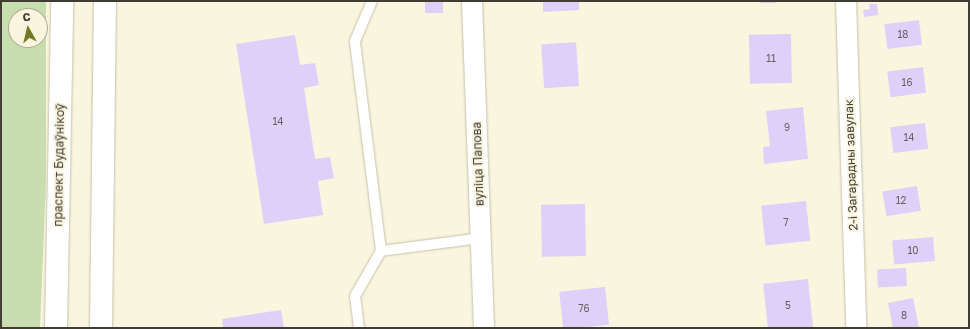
<!DOCTYPE html>
<html>
<head>
<meta charset="utf-8">
<style>
	body { margin:0 }
	#map { position:relative; width:970px; height:329px; overflow:hidden; background:#faf5de; font-family:"Golos Text",sans-serif }
	div>[style] { position:absolute }
	.green>* { inset:0; background:#c8deaf }
	.building>* { inset:0; background:#dfd0f9; transform-origin:0 0 }
	.roads { filter:drop-shadow(0 0 1px #c7c2ac) drop-shadow(0 0 1px #c7c2ac) }
	.lane>* { height:10px; margin:-5px; padding:0 5px; transform-origin:5px; border-radius:5px; background:#fff }
	.street>* { height:20px; margin:-10px; padding:0 10px; transform-origin:10px; border-radius:10px; background:#fff }
	.secondary>* { height:22px; margin:-11px; padding:0 11px; transform-origin:11px; border-radius:11px; background:#fff }
	span { translate:-50% -50%; white-space:nowrap; text-align:center; line-height:1.15; -webkit-text-stroke:3.5px #faf5de; paint-order:stroke }
	.number-label { font-size:10px; color:#676265 }
	.number-label span { -webkit-text-stroke-width:0 }
	.street-label { font-size:12px; color:#3f3d34 }
	.frame { position:absolute; inset:0; border:2px solid #3f3d34; pointer-events:none }
	.north { position:absolute; left:8px; top:8px; width:40px; height:40px; box-sizing:border-box; background:#faf5de; border:1px solid #afab9a; border-radius:50%; rotate:352deg; font-size:11px; font-weight:700; line-height:16px; text-align:center; color:#3f3d34 }
	.north::after { content:''; display:block; margin:auto; width:14px; height:18px; background:#727923; clip-path:polygon(50% 0,100% 100%,50% 72%,0 100%) }
</style>
</head>
<body>
<div id="map">
	<div class="green">
		<div style="clip-path:polygon(evenodd,1px 1px,46px 1px,46px 180px,40px 328px,1px 328px,1px 1px,16px 16px,40px 16px,40px 40px,16px 40px,16px 16px)"></div>
	</div>
	<div class="building">
		<div style="left:425px;top:1px;width:18px;height:12px"></div>
		<div style="clip-path:polygon(543px 1px,579px 1px,579px 10px,543px 12px)"></div>
		<div style="left:760px;top:1px;width:16px;height:2px"></div>
		<div style="clip-path:polygon(869px 4px,877px 4px,878px 15px,864px 17px,863px 10px,870px 9px)"></div>
		<div style="left:919px;top:20px;width:25px;height:35px;rotate:83deg"></div>
		<div style="left:791px;top:34px;width:49px;height:42px;rotate:89deg"></div>
		<div style="clip-path:polygon(295px 35px,300px 65px,315px 63px,319px 85px,304px 88px,315px 159px,330px 157px,334px 178px,318px 181px,323px 215px,264px 224px,236px 44px)"></div>
		<div style="left:576px;top:42px;width:44px;height:35px;rotate:86deg"></div>
		<div style="left:923px;top:67px;width:26px;height:36px;rotate:83deg"></div>
		<div style="clip-path:polygon(803px 107px,808px 159px,764px 164px,763px 147px,770px 146px,766px 111px)"></div>
		<div style="left:925px;top:123px;width:26px;height:35px;rotate:83deg"></div>
		<div style="left:917px;top:186px;width:25px;height:35px;rotate:81deg"></div>
		<div style="left:806px;top:201px;width:40px;height:45px;rotate:84deg"></div>
		<div style="left:585px;top:204px;width:52px;height:44px;rotate:89deg"></div>
		<div style="left:933px;top:237px;width:24px;height:41px;rotate:85deg"></div>
		<div style="left:906px;top:268px;width:18px;height:29px;rotate:87deg"></div>
		<div style="left:808px;top:279px;width:49px;height:45px;rotate:84deg"></div>
		<div style="left:605px;top:287px;width:38px;height:46px;rotate:84deg"></div>
		<div style="clip-path:polygon(913px 298px,919px 328px,893px 328px,888px 303px)"></div>
		<div style="clip-path:polygon(281px 310px,284px 328px,223px 328px,222px 319px)"></div>
	</div>
	<div class="roads">
		<div class="lane">
			<div style="left:381px;top:251px;width:101px;rotate:-7.4deg"></div>
			<div style="left:359px;top:328px;width:32px;rotate:-97deg"></div>
			<div style="left:355px;top:296px;width:52px;rotate:-60deg"></div>
			<div style="left:381px;top:251px;width:212px;rotate:-97.1deg"></div>
			<div style="left:355px;top:41px;width:43px;rotate:-67deg"></div>
		</div>
		<div class="street">
			<div style="left:472px;top:1px;width:327px;rotate:87.9deg"></div>
			<div style="left:846px;top:1px;width:327px;rotate:88.2deg"></div>
		</div>
		<div class="secondary">
			<div style="left:56px;top:328px;width:327px;rotate:-88.9deg"></div>
			<div style="left:101px;top:328px;width:327px;rotate:-89.3deg"></div>
		</div>
	</div>
	<div class="number-label">
		<span style="left:903px;top:35px">18</span>
		<span style="left:771px;top:59px">11</span>
		<span style="left:907px;top:83px">16</span>
		<span style="left:278px;top:122px">14</span>
		<span style="left:787px;top:128px">9</span>
		<span style="left:909px;top:138px">14</span>
		<span style="left:901px;top:201px">12</span>
		<span style="left:786px;top:223px">7</span>
		<span style="left:913px;top:251px">10</span>
		<span style="left:788px;top:306px">5</span>
		<span style="left:584px;top:309px">76</span>
		<span style="left:904px;top:316px">8</span>
	</div>
	<div class="street-label">
		<span style="left:478px;top:164px;rotate:-92deg">вуліца Папова</span>
		<span style="left:59px;top:165px;rotate:-89deg">праспект Будаўнікоў</span>
		<span style="left:851px;top:165px;rotate:-92deg">2-і Загарадны завулак</span>
	</div>
	<div class="frame"></div>
	<div class="north">С</div>
</div>
</body>
</html>
